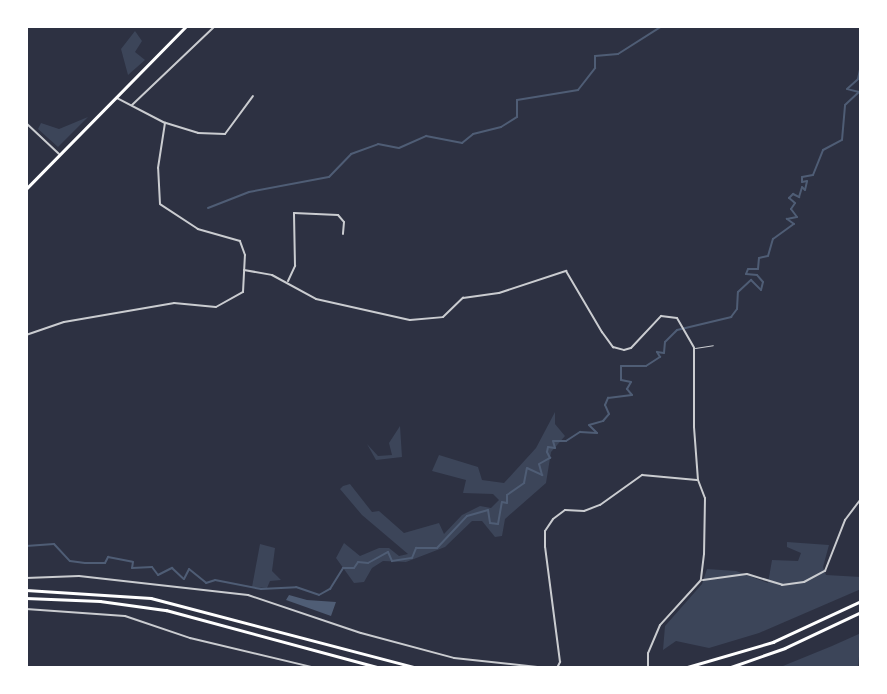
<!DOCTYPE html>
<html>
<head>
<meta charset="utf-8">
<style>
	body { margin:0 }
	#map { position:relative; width:887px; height:694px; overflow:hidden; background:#2d3142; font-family:"Open Sans",sans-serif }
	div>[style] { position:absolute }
	.green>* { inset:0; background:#3c4559 }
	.water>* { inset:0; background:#4f5d75 }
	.stream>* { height:2px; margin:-1px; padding:0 1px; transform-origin:1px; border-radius:1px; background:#4f5d75 }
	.service>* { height:1px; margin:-0.5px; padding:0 0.5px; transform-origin:0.5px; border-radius:0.5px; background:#caccd0 }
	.minor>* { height:2px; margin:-1px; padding:0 1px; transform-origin:1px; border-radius:1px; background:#caccd0 }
	.secondary>* { height:2.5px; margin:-1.25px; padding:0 1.25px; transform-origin:1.25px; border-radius:1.25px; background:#fff }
	.primary>* { height:2.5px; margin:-1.25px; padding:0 1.25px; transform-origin:1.25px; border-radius:1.25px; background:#fff }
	span { translate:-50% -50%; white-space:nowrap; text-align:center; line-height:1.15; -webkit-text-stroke:5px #fff; paint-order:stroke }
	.frame { position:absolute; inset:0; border:28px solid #fff; pointer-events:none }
</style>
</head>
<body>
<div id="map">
	<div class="green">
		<div style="clip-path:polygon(135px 31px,142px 41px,135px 52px,145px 60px,128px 75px,121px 49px)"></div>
		<div style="clip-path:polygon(88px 117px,58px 147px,38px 129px,41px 123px,59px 129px)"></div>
		<div style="clip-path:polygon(555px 412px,555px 424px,565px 436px,551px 452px,546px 483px,505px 519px,502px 536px,495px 537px,482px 521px,472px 521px,445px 547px,406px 562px,383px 561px,372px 568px,364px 582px,354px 583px,336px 558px,344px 543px,360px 556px,379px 548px,389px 548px,399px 556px,408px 554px,362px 515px,340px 489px,343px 486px,350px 484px,372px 512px,379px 511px,404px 533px,439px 523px,444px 534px,462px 515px,480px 506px,491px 508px,499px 500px,493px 494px,463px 493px,466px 480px,432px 471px,439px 455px,478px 467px,482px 480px,504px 483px,536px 448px)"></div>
		<div style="clip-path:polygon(400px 426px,402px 457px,376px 460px,367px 444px,378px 456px,392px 455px,389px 443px)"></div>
		<div style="clip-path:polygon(787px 542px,829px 545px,823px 567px,826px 575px,861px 577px,861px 589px,759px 633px,709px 648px,676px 641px,663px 650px,665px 626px,702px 584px,707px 569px,736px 571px,768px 583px,772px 560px,798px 561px,801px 553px,787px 547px)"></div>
		<div style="clip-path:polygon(260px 544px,275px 548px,272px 571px,281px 580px,270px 581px,267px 588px,252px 587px)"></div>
		<div style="clip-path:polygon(861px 633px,858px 668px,778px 668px,832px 646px)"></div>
	</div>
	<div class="water">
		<div style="clip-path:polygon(289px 595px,307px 600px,336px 602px,331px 616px,286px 600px)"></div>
	</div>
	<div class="stream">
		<div style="left:861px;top:52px;width:6px;rotate:90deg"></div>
		<div style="left:208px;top:208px;width:44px;rotate:-21.3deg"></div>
		<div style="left:249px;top:192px;width:81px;rotate:-10.6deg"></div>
		<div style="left:329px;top:177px;width:32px;rotate:-46deg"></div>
		<div style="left:351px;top:154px;width:29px;rotate:-20deg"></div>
		<div style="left:378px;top:144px;width:21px;rotate:11deg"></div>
		<div style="left:399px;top:148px;width:30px;rotate:-24deg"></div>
		<div style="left:426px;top:136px;width:37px;rotate:11deg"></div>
		<div style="left:462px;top:143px;width:14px;rotate:-39deg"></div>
		<div style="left:473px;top:134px;width:29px;rotate:-14deg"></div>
		<div style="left:501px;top:127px;width:19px;rotate:-32deg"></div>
		<div style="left:517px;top:117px;width:17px;rotate:-90deg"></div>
		<div style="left:517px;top:100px;width:62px;rotate:-9.3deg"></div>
		<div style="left:578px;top:90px;width:28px;rotate:-52deg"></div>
		<div style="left:595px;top:68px;width:12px;rotate:-90deg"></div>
		<div style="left:595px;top:56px;width:23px;rotate:-5deg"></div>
		<div style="left:618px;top:54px;width:52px;rotate:-32.5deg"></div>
		<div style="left:26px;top:546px;width:28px;rotate:-4deg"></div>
		<div style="left:54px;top:544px;width:23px;rotate:47deg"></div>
		<div style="left:70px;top:561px;width:15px;rotate:8deg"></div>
		<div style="left:85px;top:563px;width:20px"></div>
		<div style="left:105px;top:563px;width:7px;rotate:-63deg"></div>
		<div style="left:108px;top:557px;width:25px;rotate:11deg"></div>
		<div style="left:133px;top:562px;width:6px;rotate:99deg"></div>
		<div style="left:132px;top:568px;width:20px;rotate:-3deg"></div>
		<div style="left:152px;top:567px;width:10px;rotate:53deg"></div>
		<div style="left:158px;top:575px;width:16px;rotate:-27deg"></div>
		<div style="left:172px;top:568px;width:16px;rotate:43deg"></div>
		<div style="left:184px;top:579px;width:11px;rotate:-63deg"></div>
		<div style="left:189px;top:569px;width:22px;rotate:39deg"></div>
		<div style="left:206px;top:583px;width:9px;rotate:-18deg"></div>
		<div style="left:215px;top:580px;width:47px;rotate:11.1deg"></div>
		<div style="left:261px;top:589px;width:35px;rotate:-3deg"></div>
		<div style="left:296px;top:587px;width:24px;rotate:19deg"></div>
		<div style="left:319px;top:595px;width:13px;rotate:-29deg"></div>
		<div style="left:330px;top:589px;width:25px;rotate:-58deg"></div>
		<div style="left:343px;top:568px;width:11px"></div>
		<div style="left:354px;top:568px;width:7px;rotate:-56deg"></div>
		<div style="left:358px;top:562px;width:10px;rotate:6deg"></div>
		<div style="left:368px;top:563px;width:23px;rotate:-29deg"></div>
		<div style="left:388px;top:552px;width:10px;rotate:66deg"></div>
		<div style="left:392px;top:561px;width:20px;rotate:-9deg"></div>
		<div style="left:412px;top:558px;width:11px;rotate:-68deg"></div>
		<div style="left:416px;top:548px;width:21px"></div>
		<div style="left:437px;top:548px;width:44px;rotate:-46.8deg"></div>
		<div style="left:467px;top:516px;width:22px;rotate:-16deg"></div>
		<div style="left:488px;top:510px;width:13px;rotate:81deg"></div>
		<div style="left:490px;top:523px;width:8px;rotate:7deg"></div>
		<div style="left:498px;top:524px;width:22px;rotate:-80deg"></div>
		<div style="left:502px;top:502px;width:5px;rotate:11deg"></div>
		<div style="left:507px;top:503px;width:8px;rotate:-90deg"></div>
		<div style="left:507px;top:495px;width:21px;rotate:-35deg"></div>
		<div style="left:524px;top:483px;width:15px;rotate:-79deg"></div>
		<div style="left:527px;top:468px;width:17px;rotate:25deg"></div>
		<div style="left:542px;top:475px;width:11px;rotate:-105deg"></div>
		<div style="left:539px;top:464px;width:13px;rotate:-29deg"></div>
		<div style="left:550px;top:458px;width:7px;rotate:-117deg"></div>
		<div style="left:547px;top:452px;width:5px;rotate:-79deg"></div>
		<div style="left:548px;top:447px;width:7px;rotate:8deg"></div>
		<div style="left:555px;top:448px;width:7px;rotate:-106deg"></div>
		<div style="left:553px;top:441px;width:13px"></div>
		<div style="left:566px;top:441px;width:17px;rotate:-33deg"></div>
		<div style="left:580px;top:432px;width:17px;rotate:3deg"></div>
		<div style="left:597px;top:433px;width:11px;rotate:-135deg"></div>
		<div style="left:589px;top:425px;width:15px;rotate:-16deg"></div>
		<div style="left:603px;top:421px;width:9px;rotate:-49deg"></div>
		<div style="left:609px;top:414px;width:10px;rotate:-114deg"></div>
		<div style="left:605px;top:405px;width:8px;rotate:-67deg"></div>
		<div style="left:608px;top:398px;width:24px;rotate:-7deg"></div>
		<div style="left:632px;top:395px;width:8px;rotate:-130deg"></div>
		<div style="left:627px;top:389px;width:8px;rotate:-60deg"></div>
		<div style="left:631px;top:382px;width:10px;rotate:-169deg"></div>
		<div style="left:621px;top:380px;width:14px;rotate:-90deg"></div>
		<div style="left:621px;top:366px;width:25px"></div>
		<div style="left:646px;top:366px;width:17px;rotate:-33deg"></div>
		<div style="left:660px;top:357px;width:6px;rotate:-121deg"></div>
		<div style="left:657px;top:352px;width:7px;rotate:8deg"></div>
		<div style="left:664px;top:353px;width:11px;rotate:-85deg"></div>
		<div style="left:665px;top:342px;width:17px;rotate:-45deg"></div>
		<div style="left:677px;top:330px;width:56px;rotate:-13.5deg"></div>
		<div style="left:731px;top:317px;width:10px;rotate:-53deg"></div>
		<div style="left:737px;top:309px;width:17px;rotate:-87deg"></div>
		<div style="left:738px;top:292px;width:18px;rotate:-43deg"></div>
		<div style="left:751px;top:280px;width:14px;rotate:45deg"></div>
		<div style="left:761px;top:290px;width:8px;rotate:-76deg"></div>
		<div style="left:763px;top:282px;width:9px;rotate:-131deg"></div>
		<div style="left:757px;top:275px;width:11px;rotate:-175deg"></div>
		<div style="left:746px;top:274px;width:5px;rotate:-68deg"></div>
		<div style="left:748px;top:269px;width:10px"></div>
		<div style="left:758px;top:269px;width:11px;rotate:-85deg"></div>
		<div style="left:759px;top:258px;width:9px;rotate:-13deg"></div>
		<div style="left:768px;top:256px;width:18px;rotate:-74deg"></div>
		<div style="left:773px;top:239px;width:26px;rotate:-36deg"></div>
		<div style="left:794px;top:224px;width:9px;rotate:-144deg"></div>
		<div style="left:787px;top:219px;width:10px;rotate:-11deg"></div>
		<div style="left:797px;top:217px;width:10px;rotate:-127deg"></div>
		<div style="left:791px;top:209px;width:7px;rotate:-56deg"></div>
		<div style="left:795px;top:203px;width:8px;rotate:-140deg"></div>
		<div style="left:789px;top:198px;width:6px;rotate:-45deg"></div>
		<div style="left:793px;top:194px;width:7px;rotate:27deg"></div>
		<div style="left:799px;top:197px;width:10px;rotate:-73deg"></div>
		<div style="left:802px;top:187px;width:4px;rotate:45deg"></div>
		<div style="left:805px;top:190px;width:9px;rotate:-77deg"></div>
		<div style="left:807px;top:181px;width:5px;rotate:169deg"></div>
		<div style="left:802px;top:182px;width:5px;rotate:-90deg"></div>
		<div style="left:802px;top:177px;width:11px;rotate:-10deg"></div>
		<div style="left:813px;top:175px;width:27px;rotate:-68deg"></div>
		<div style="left:823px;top:150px;width:21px;rotate:-28deg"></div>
		<div style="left:842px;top:140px;width:35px;rotate:-85deg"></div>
		<div style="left:845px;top:105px;width:19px;rotate:-43deg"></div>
		<div style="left:859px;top:92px;width:12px;rotate:-166deg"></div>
		<div style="left:847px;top:89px;width:15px;rotate:-42deg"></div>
		<div style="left:858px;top:79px;width:14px;rotate:-78deg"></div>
	</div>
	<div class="service">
		<div style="left:695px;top:348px;width:18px;rotate:-9deg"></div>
	</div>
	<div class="minor">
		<div style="left:132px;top:105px;width:115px;rotate:-43.6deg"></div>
		<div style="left:26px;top:123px;width:45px;rotate:43.2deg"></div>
		<div style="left:166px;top:123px;width:34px;rotate:17deg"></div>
		<div style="left:198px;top:133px;width:27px;rotate:2deg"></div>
		<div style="left:225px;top:134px;width:47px;rotate:-53.6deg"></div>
		<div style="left:244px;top:270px;width:28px;rotate:10deg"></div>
		<div style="left:272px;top:275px;width:50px;rotate:28.6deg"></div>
		<div style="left:316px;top:299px;width:96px;rotate:12.6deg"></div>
		<div style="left:410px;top:320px;width:33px;rotate:-5deg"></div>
		<div style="left:443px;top:317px;width:28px;rotate:-44deg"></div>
		<div style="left:463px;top:298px;width:36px;rotate:-8deg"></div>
		<div style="left:499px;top:293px;width:71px;rotate:-18.2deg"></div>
		<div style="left:566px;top:271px;width:71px;rotate:59.5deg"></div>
		<div style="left:602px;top:332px;width:19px;rotate:54deg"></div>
		<div style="left:613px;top:347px;width:11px;rotate:15deg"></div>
		<div style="left:624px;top:350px;width:7px;rotate:-16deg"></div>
		<div style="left:631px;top:348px;width:44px;rotate:-46.8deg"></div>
		<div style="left:661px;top:316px;width:16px;rotate:7deg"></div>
		<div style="left:677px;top:318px;width:34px;rotate:60deg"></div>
		<div style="left:694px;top:348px;width:79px;rotate:90deg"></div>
		<div style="left:694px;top:427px;width:53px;rotate:85.7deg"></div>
		<div style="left:698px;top:480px;width:19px;rotate:69deg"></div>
		<div style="left:705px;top:498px;width:56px;rotate:91deg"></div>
		<div style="left:704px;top:554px;width:26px;rotate:97deg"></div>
		<div style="left:701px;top:580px;width:61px;rotate:132.3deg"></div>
		<div style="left:660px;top:625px;width:30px;rotate:113deg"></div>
		<div style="left:648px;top:653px;width:15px;rotate:90deg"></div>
		<div style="left:288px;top:281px;width:17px;rotate:-65deg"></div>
		<div style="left:295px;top:266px;width:53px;rotate:-91.1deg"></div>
		<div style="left:294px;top:213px;width:44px;rotate:2.6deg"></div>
		<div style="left:338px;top:215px;width:9px;rotate:49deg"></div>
		<div style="left:344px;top:222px;width:12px;rotate:95deg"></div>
		<div style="left:26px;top:335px;width:40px;rotate:-18.9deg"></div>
		<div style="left:64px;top:322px;width:112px;rotate:-9.8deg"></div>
		<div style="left:174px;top:303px;width:42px;rotate:5.4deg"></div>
		<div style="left:216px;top:307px;width:31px;rotate:-29deg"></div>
		<div style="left:243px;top:292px;width:37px;rotate:-87deg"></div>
		<div style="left:245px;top:255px;width:15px;rotate:-110deg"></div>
		<div style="left:240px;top:241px;width:44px;rotate:-164.1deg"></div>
		<div style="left:198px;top:229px;width:45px;rotate:-146.7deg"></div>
		<div style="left:160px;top:204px;width:36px;rotate:-93deg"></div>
		<div style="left:158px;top:168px;width:46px;rotate:-81.2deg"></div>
		<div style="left:165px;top:123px;width:54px;rotate:-152.5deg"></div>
		<div style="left:26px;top:578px;width:53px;rotate:-2.2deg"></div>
		<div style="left:79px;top:576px;width:170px;rotate:6.4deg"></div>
		<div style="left:248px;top:595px;width:119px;rotate:18.6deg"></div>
		<div style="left:361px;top:633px;width:96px;rotate:15deg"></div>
		<div style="left:454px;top:658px;width:93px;rotate:6.2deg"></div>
		<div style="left:703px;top:580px;width:44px;rotate:-7.8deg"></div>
		<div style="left:747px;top:574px;width:37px;rotate:17deg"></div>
		<div style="left:782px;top:585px;width:22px;rotate:-8deg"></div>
		<div style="left:804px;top:582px;width:24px;rotate:-28deg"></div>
		<div style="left:825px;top:571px;width:55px;rotate:-68.6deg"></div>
		<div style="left:845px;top:520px;width:26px;rotate:-53deg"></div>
		<div style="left:26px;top:609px;width:99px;rotate:4deg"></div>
		<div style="left:125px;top:616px;width:69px;rotate:18.7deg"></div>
		<div style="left:190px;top:638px;width:130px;rotate:13.4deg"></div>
		<div style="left:557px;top:668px;width:7px;rotate:-63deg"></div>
		<div style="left:560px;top:662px;width:116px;rotate:-97.4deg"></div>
		<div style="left:545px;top:547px;width:16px;rotate:-90deg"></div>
		<div style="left:545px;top:531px;width:14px;rotate:-56deg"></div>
		<div style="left:553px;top:519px;width:15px;rotate:-37deg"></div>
		<div style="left:565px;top:510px;width:19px;rotate:3deg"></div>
		<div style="left:584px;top:511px;width:17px;rotate:-21deg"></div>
		<div style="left:600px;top:505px;width:52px;rotate:-35.5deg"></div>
		<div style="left:642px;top:475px;width:55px;rotate:5.2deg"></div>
	</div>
	<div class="secondary">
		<div style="left:26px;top:189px;width:228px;rotate:-45.5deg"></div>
	</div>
	<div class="primary">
		<div style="left:26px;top:590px;width:125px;rotate:3.7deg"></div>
		<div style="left:151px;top:598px;width:275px;rotate:14.7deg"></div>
		<div style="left:26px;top:598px;width:74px;rotate:2.3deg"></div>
		<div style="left:100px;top:601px;width:67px;rotate:7.8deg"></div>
		<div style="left:166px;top:610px;width:223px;rotate:15.1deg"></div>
		<div style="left:684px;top:668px;width:93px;rotate:-16.3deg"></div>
		<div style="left:773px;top:642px;width:97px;rotate:-25deg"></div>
		<div style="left:728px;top:668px;width:60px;rotate:-19.3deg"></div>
		<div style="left:785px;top:648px;width:84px;rotate:-25.3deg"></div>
	</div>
	<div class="frame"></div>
</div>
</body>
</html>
